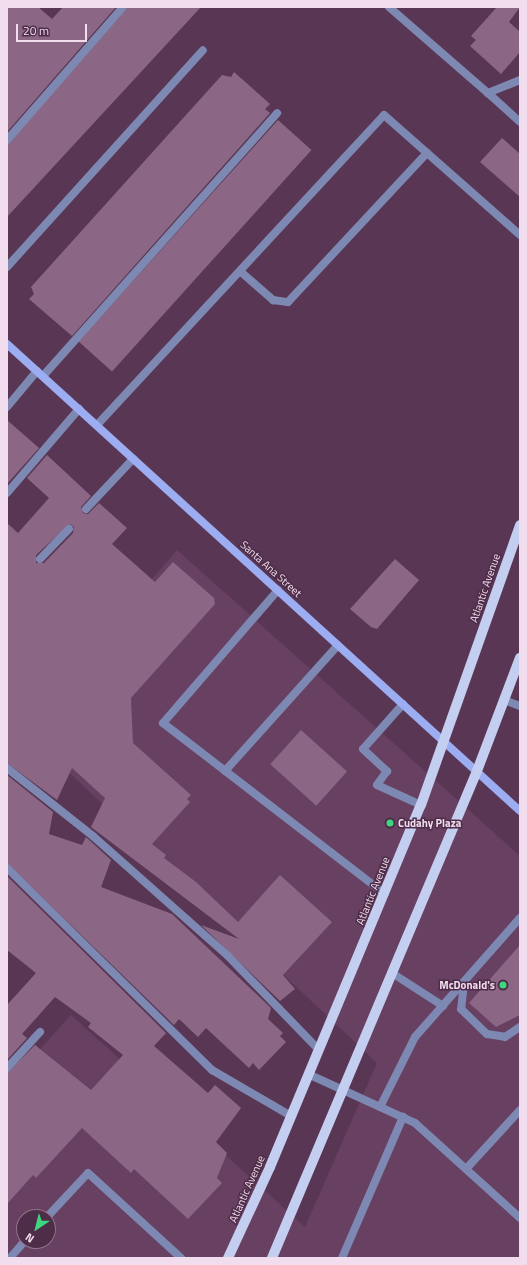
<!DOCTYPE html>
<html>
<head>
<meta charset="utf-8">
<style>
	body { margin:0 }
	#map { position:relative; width:527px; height:1265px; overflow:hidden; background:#593754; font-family:"Titillium Web",sans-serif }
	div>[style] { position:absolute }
	.built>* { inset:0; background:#684061 }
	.building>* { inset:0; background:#8c6785; transform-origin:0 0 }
	.lane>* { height:8px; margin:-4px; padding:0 4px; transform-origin:4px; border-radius:4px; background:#7d89b3 }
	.secondary>* { height:8px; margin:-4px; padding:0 4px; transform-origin:4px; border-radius:4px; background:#9cadf1 }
	.primary>* { height:10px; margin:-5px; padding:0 5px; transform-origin:5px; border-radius:5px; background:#c4cef0 }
	.dots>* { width:11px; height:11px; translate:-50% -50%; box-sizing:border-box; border:2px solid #4e2d49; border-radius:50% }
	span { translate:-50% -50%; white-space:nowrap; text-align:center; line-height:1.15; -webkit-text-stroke:3px #4e2d49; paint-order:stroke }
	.street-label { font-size:11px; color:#f2ddee }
	.poi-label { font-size:11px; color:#f2ddee; font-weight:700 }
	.left { translate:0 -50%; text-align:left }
	.right { translate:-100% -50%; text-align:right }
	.frame { position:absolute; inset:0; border:8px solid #f2ddee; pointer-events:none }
	.north { position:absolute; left:16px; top:1209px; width:40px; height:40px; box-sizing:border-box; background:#4e2d49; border:1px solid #90738b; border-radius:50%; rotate:215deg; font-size:11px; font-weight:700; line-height:16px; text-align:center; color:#f2ddee }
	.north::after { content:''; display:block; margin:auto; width:14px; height:18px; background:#3cd77e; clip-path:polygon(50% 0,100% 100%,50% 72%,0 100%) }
	.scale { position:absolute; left:16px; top:24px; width:71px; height:18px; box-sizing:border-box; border:2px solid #f2ddee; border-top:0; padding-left:5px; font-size:12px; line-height:14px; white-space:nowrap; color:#f2ddee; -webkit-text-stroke:3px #4e2d49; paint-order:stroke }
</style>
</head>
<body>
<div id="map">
	<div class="built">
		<div style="clip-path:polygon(evenodd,177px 550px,520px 856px,520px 1258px,7px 1258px,7px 1086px,71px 1015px,305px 1227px,377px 1063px,23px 729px,177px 550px,24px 1217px,48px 1217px,48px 1241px,24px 1241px,24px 1217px)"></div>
	</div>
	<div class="building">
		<div style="clip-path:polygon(7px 7px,38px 7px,52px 19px,63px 7px,116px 7px,7px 132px)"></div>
		<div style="clip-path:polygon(128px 7px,201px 7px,7px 217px,7px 145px)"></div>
		<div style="clip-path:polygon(497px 7px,520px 7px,509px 22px,520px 32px,520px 52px,501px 74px,470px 46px,476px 40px,471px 36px)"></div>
		<div style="clip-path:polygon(234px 72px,270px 104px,265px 109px,270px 113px,72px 336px,29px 299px,34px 294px,31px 287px,222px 75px,231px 77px)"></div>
		<div style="left:278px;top:120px;width:45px;height:298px;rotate:42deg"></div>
		<div style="clip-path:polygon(502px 138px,520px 154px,520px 197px,480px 162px)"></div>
		<div style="clip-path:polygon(7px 420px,39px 448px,7px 484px)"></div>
		<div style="clip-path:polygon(evenodd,47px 455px,91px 496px,81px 507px,83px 513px,88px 514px,99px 503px,127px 528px,112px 544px,155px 582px,173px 562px,214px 598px,215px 604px,131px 698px,133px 743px,191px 795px,187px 799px,190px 802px,152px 844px,166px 855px,164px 858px,196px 882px,238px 922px,280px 875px,332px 922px,283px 975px,295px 989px,280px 1001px,201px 925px,239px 939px,91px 827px,105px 798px,72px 768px,57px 800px,7px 763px,7px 523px,18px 533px,49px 498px,27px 478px,47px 455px,70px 524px,74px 527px,73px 533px,44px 563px,36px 563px,36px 555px,70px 524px)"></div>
		<div style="clip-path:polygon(395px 559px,419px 580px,377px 629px,371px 627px,350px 609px)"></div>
		<div style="left:301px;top:730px;width:62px;height:46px;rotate:42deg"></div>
		<div style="clip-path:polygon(7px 775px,53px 812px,49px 834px,82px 845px,86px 837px,111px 860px,101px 887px,172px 914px,271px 1008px,268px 1019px,283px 1033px,280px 1036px,286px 1042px,259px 1070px,253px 1063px,249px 1068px,206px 1028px,198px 1037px,179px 1019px,174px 1025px,7px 863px)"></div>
		<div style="clip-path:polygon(7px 876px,166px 1033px,154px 1046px,208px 1093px,215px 1085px,241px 1108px,216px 1142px,227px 1153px,217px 1178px,222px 1183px,188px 1219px,134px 1169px,131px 1173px,82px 1128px,36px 1178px,33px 1175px,7px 1204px,7px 1073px,35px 1045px,91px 1090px,123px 1055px,88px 1027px,91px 1023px,55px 997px,22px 1034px,27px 1038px,7px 1060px,7px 1005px,36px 973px,7px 950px)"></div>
		<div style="clip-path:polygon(520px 945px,520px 1015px,496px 1027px,469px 1003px)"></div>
	</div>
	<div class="lane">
		<div style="left:389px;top:7px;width:131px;rotate:41deg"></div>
		<div style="left:520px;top:80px;width:35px;rotate:158deg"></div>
		<div style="left:488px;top:93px;width:43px;rotate:42.2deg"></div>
		<div style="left:7px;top:140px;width:176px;rotate:-48.9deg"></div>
		<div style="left:7px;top:267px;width:292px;rotate:-47.9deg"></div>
		<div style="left:241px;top:272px;width:43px;rotate:41.2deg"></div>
		<div style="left:273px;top:300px;width:15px;rotate:8deg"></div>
		<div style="left:288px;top:302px;width:204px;rotate:-47deg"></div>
		<div style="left:43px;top:376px;width:352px;rotate:-48.3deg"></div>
		<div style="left:7px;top:407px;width:47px;rotate:-50.2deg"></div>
		<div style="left:97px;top:425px;width:422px;rotate:-47.2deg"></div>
		<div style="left:384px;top:115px;width:181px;rotate:41.4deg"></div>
		<div style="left:7px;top:493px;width:111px;rotate:-49.4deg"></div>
		<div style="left:86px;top:509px;width:69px;rotate:-46.8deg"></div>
		<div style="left:40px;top:559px;width:42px;rotate:-46deg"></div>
		<div style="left:278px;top:590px;width:176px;rotate:130.8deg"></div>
		<div style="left:163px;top:723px;width:280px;rotate:37.6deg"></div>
		<div style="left:504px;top:700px;width:17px;rotate:21deg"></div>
		<div style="left:403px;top:704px;width:60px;rotate:131.6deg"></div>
		<div style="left:363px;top:749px;width:33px;rotate:43deg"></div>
		<div style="left:387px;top:771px;width:17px;rotate:126deg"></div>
		<div style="left:377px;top:785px;width:48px;rotate:24.4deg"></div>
		<div style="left:7px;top:768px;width:111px;rotate:38.4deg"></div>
		<div style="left:94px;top:837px;width:179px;rotate:41.6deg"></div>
		<div style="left:228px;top:956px;width:128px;rotate:45.9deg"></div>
		<div style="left:225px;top:771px;width:169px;rotate:-48.1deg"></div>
		<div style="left:7px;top:868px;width:288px;rotate:44.6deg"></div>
		<div style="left:212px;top:1070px;width:91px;rotate:30.2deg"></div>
		<div style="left:392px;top:973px;width:61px;rotate:32.9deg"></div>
		<div style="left:464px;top:982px;width:27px;rotate:96deg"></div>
		<div style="left:461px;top:1009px;width:36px;rotate:44deg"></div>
		<div style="left:487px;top:1034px;width:18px;rotate:9deg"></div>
		<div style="left:505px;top:1037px;width:18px;rotate:-34deg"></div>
		<div style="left:7px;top:1068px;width:49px;rotate:-47.5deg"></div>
		<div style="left:308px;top:1074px;width:118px;rotate:24.6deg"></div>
		<div style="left:415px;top:1123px;width:142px;rotate:42.1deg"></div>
		<div style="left:380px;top:1107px;width:78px;rotate:-63.4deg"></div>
		<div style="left:415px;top:1037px;width:159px;rotate:-48.6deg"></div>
		<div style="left:466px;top:1169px;width:80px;rotate:-47.5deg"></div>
		<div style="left:47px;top:1217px;width:60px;rotate:-47deg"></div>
		<div style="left:88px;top:1173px;width:126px;rotate:42.4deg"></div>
		<div style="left:10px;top:1258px;width:23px;rotate:-49deg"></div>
		<div style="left:342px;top:1258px;width:154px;rotate:-66.6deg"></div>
	</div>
	<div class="secondary">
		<div style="left:7px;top:344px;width:694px;rotate:42.31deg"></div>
	</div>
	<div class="primary">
		<div style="left:228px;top:1258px;width:100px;rotate:-65.2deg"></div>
		<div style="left:270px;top:1167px;width:392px;rotate:-67.4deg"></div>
		<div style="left:421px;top:805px;width:297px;rotate:-70.5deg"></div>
		<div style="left:272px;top:1258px;width:528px;rotate:-67.17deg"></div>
		<div style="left:477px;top:771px;width:121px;rotate:-69.2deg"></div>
	</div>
	<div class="dots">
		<div style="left:390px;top:823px;background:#3cd77e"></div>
		<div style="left:503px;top:985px;background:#3cd77e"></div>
	</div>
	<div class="street-label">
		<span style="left:271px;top:569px;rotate:42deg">Santa Ana Street</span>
		<span style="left:485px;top:588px;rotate:-71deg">Atlantic Avenue</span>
		<span style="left:373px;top:891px;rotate:-68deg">Atlantic Avenue</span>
		<span style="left:247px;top:1189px;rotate:-66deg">Atlantic Avenue</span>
	</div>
	<div class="poi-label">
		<span class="left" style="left:398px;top:823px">Cudahy Plaza</span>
		<span class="right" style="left:495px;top:985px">McDonald's</span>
	</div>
	<div class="frame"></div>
	<div class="north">N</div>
	<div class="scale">20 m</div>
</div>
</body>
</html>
